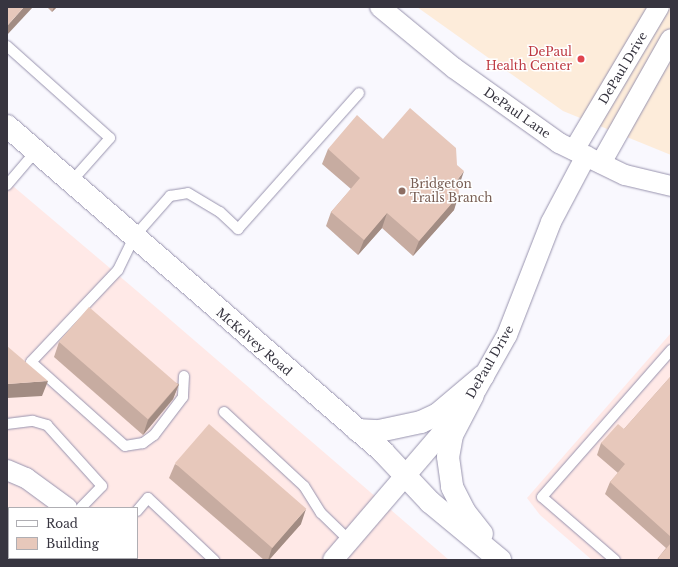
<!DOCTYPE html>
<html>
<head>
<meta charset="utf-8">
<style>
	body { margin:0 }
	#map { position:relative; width:678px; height:567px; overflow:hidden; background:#f9f8fe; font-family:"Libre Baskerville",serif }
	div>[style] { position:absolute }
	.commercial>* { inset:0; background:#ffe9e7 }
	.medical>* { inset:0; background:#fdecda }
	.roads { filter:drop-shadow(0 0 1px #9893ae) drop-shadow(0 0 1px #9893ae) }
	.lane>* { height:10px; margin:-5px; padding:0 5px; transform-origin:5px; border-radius:5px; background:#fff }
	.street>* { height:20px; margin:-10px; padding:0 10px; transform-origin:10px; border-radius:10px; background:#fff }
	.secondary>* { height:22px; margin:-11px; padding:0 11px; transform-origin:11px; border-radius:11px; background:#fff }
	.wall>* { inset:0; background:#c7aca1 }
	.shaded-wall>* { inset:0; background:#a28c83 }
	.building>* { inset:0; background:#e7c8bb; transform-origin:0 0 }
	.dots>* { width:11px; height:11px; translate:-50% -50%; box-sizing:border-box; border:2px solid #fff; border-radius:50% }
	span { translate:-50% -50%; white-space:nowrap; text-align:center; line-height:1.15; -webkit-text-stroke:3px #fff; paint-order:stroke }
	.health-label { font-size:12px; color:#be3a42 }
	.right { translate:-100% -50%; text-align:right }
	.street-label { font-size:12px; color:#373540 }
	.education-label { font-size:12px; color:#785e54 }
	.left { translate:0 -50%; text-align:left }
	.frame { position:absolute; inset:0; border:8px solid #373540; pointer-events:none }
	.legend { position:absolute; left:8px; top:507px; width:130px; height:52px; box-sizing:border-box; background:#fff; border:1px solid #afaeb3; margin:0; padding:5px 7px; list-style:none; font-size:12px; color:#373540 }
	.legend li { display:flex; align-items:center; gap:8px; height:20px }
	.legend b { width:20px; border:1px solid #afaeb3 }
</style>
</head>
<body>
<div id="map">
	<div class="commercial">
		<div style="clip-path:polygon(evenodd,7px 181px,137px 291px,449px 560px,7px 560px,7px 181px,9px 508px,137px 508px,137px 558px,9px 558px,9px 508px)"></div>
		<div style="clip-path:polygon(671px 333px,671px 560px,592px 560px,540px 515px,527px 498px)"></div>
	</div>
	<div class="medical">
		<div style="clip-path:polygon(417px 7px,671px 7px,671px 155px,563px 111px)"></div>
	</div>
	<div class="roads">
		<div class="lane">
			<div style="left:7px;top:46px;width:138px;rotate:41.8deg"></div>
			<div style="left:110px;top:138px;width:59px;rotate:131.6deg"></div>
			<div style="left:7px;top:185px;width:45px;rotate:-49.5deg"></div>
			<div style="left:184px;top:376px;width:21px;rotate:93deg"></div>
			<div style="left:183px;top:397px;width:48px;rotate:127.3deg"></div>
			<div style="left:154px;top:435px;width:14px;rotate:144deg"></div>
			<div style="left:143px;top:443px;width:18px;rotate:171deg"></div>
			<div style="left:125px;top:446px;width:126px;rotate:-138.2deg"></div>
			<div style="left:31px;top:362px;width:127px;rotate:-46.6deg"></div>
			<div style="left:118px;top:270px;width:37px;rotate:-64deg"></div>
			<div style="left:134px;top:237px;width:55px;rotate:-48.7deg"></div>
			<div style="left:170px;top:196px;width:18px;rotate:-9deg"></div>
			<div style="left:188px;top:193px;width:37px;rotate:31deg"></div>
			<div style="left:220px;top:212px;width:25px;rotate:43deg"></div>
			<div style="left:238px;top:229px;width:182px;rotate:-48.3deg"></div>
			<div style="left:224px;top:412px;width:109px;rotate:42.8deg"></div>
			<div style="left:304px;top:486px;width:32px;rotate:58deg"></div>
			<div style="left:321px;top:513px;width:40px;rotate:44deg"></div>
			<div style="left:7px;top:424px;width:26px;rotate:-7deg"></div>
			<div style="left:33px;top:421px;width:15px;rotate:16deg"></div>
			<div style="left:47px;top:425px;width:82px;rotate:48deg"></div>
			<div style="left:102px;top:486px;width:30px;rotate:134deg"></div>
			<div style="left:137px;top:511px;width:17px;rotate:-50deg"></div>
			<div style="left:148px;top:498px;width:91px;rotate:43.2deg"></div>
			<div style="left:53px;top:560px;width:3px;rotate:-45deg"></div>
			<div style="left:615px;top:560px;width:96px;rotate:-139.2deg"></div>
			<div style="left:542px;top:497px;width:196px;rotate:-48.7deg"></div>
		</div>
		<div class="street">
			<div style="left:380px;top:7px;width:96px;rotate:39.5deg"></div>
			<div style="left:454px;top:68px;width:129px;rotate:35.5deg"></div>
			<div style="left:559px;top:143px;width:73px;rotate:25.9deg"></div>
			<div style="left:625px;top:175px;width:47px;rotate:13.4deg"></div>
			<div style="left:574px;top:150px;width:166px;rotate:-59.3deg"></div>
			<div style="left:601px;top:163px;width:142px;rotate:-60.6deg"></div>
			<div style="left:476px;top:390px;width:63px;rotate:-60.6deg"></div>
			<div style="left:507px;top:335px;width:121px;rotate:-68.7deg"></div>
			<div style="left:551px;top:222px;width:75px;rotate:-62.1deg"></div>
			<div style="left:7px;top:470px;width:21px;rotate:23deg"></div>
			<div style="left:26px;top:478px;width:51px;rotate:36.2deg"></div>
			<div style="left:123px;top:558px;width:3px;rotate:45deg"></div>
			<div style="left:333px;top:560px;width:192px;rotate:-49.4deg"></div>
		</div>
		<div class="secondary">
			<div style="left:7px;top:126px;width:498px;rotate:40.9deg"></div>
			<div style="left:383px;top:452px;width:69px;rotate:46.8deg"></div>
			<div style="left:430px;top:502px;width:91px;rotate:39.6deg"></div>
			<div style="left:473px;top:395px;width:45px;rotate:117.7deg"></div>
			<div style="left:452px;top:435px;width:22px;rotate:100deg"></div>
			<div style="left:448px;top:457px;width:30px;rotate:82deg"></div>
			<div style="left:452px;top:487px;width:27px;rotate:63deg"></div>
			<div style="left:464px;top:511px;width:29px;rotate:52deg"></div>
			<div style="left:357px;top:430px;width:22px;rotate:3deg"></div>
			<div style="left:379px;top:431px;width:43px;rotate:-12.1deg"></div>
			<div style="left:421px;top:422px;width:19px;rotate:-25deg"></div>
			<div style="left:438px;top:414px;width:59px;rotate:-40.2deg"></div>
		</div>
	</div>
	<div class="wall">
		<div style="clip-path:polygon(47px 7px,57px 7px,52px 12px)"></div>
		<div style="clip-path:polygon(383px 139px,458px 186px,454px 210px,413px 256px,382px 228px,358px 255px,326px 226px,331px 212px,351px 189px,322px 164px,328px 149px)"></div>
		<div style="clip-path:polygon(59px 342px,179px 384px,173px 399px,143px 435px,54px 357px)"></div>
		<div style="clip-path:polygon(671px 376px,671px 560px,657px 560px,658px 558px,666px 548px,605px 494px,610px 482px,618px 473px,597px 455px,601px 443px,624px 429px)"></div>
		<div style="clip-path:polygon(175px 464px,301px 524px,269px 560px,264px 560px,169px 478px)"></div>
	</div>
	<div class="shaded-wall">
		<div style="clip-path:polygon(24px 7px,33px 7px,7px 35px,7px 26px)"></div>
		<div style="clip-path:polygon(54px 7px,57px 7px,52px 12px)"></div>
		<div style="clip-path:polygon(464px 171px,459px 186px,458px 179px)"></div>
		<div style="clip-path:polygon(459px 195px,454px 210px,413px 256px,419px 241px)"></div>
		<div style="clip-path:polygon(387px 213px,382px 228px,358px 255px,364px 240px)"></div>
		<div style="clip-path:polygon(48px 381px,42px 396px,7px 398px,7px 384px)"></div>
		<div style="clip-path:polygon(179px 384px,173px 399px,143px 435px,148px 420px)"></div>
		<div style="clip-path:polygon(306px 509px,301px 524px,269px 560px,268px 560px,272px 548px)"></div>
		<div style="clip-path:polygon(27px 558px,32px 558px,31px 560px,25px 560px)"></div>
	</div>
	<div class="building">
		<div style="clip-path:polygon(7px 7px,24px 7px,7px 26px)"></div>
		<div style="clip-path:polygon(410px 108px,456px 148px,457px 165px,464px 171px,458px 179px,459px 195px,419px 241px,387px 213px,364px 240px,331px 212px,360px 178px,328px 149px,357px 115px,383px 139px)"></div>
		<div style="left:89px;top:307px;width:118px;height:46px;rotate:41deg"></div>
		<div style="clip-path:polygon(7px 346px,48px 381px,7px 384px)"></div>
		<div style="clip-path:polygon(671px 376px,671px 537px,610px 482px,625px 464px,601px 443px,618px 424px,624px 429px)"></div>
		<div style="left:209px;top:424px;width:129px;height:52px;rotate:41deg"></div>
		<div style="clip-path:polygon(9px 520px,9px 558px,27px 558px,25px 560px,7px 560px,7px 522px)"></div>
		<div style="clip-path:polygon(671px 543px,671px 560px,660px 560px,658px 558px)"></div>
	</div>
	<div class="dots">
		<div style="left:581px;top:59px;background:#e0444e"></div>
		<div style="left:402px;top:191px;background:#8d6e63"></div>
	</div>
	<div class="health-label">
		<span class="right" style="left:572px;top:59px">DePaul<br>Health Center</span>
	</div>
	<div class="street-label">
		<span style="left:623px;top:68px;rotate:-59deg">DePaul Drive</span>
		<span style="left:517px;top:113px;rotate:35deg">DePaul Lane</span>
		<span style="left:254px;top:342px;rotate:41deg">McKelvey Road</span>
		<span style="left:490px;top:362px;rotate:-60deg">DePaul Drive</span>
	</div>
	<div class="education-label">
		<span class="left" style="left:410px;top:191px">Bridgeton<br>Trails Branch</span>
	</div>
	<div class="frame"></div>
	<ul class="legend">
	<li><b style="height:5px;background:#fff"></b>Road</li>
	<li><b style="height:11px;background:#e7c8bb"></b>Building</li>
	</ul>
</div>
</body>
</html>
